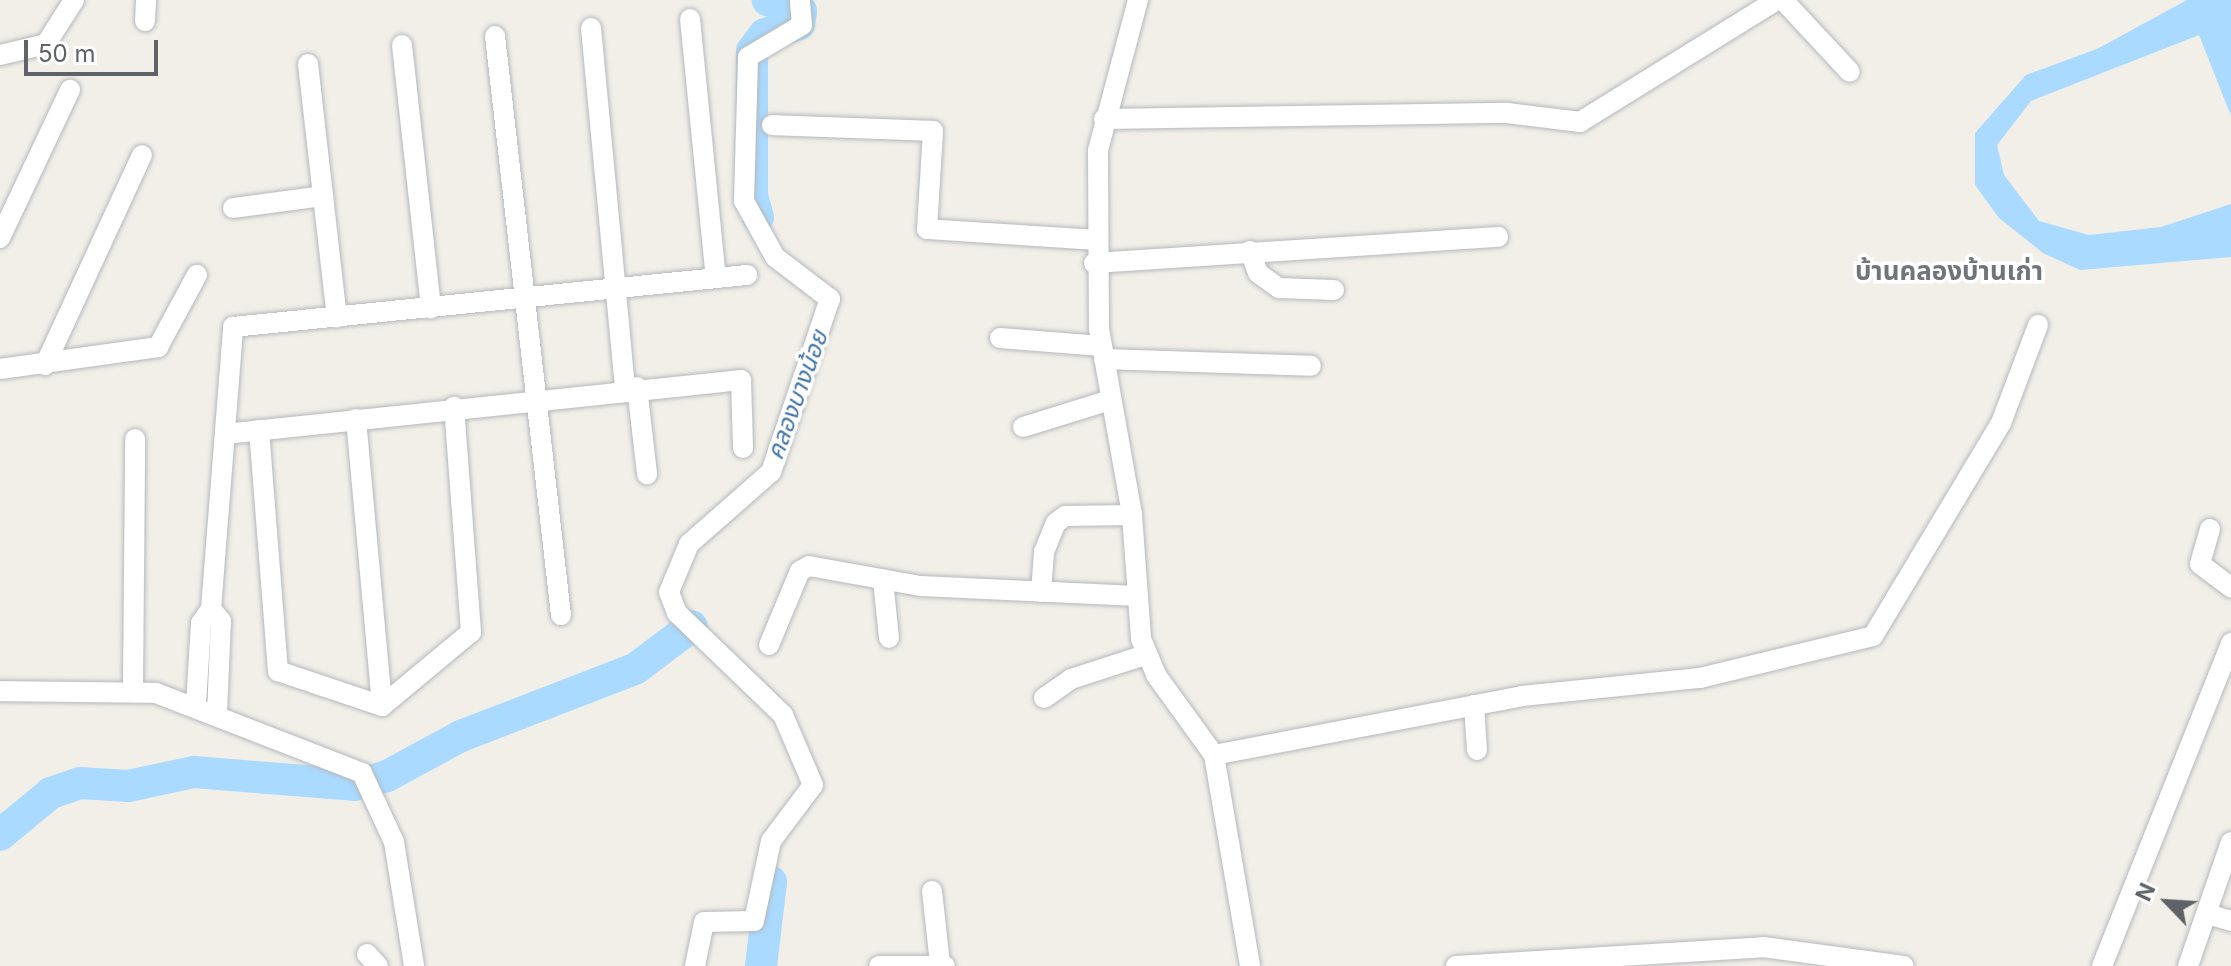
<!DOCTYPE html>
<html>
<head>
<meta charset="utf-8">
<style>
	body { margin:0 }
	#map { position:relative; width:2231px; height:966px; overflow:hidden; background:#f1efe8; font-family:Inter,"Noto Sans Thai",sans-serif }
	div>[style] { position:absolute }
	.water>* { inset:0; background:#aadaff }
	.river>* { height:32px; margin:-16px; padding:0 16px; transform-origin:16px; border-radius:16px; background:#aadaff }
	.roads { filter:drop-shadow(0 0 2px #b5b8bc) drop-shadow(0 0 2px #b5b8bc) }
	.minor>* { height:20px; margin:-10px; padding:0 10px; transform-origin:10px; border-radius:10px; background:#fff }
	span { translate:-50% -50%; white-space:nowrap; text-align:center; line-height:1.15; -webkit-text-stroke:7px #fff; paint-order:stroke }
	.water-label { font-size:24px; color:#4174aa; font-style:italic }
	.quarter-label { font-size:26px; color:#70757a; font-weight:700 }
	.north { position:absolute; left:2127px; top:862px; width:80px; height:80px; -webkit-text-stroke:6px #fff; paint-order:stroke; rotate:295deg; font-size:22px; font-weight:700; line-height:32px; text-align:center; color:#5f6368 }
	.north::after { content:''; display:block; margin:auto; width:28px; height:36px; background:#5f6368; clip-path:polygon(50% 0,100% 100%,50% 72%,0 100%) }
	.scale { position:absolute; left:24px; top:40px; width:134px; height:36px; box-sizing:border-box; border:4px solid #5f6368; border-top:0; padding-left:10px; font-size:24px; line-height:28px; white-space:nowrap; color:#5f6368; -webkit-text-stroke:6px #fff; paint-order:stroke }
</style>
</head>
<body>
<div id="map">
	<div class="water">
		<div style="clip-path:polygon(2187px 0,2231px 0,2231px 116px,2199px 35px,2031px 101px,1997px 145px,2004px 175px,2039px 221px,2089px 235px,2161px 227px,2231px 204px,2231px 257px,2080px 270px,2043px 253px,1999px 218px,1975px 185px,1975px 133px,2026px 75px,2097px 49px)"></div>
	</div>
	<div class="river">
		<div style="left:758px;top:217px;width:22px;rotate:-106deg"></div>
		<div style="left:752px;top:196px;width:145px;rotate:-90deg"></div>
		<div style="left:752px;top:51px;width:21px;rotate:-53deg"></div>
		<div style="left:765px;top:34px;width:35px;rotate:-16deg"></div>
		<div style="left:799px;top:24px;width:13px;rotate:-81deg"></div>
		<div style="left:801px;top:11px;width:35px;rotate:-162deg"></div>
		<div style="left:0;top:835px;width:66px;rotate:-39.5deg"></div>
		<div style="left:51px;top:793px;width:31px;rotate:-19deg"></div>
		<div style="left:80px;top:783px;width:48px;rotate:3.6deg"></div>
		<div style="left:128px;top:786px;width:67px;rotate:-12deg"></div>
		<div style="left:194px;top:772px;width:161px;rotate:4.6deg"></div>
		<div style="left:354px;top:785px;width:34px;rotate:-15deg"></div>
		<div style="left:387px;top:776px;width:84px;rotate:-28.4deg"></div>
		<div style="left:461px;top:736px;width:186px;rotate:-21.1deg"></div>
		<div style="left:635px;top:669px;width:71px;rotate:-37deg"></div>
		<div style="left:761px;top:966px;width:85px;rotate:-83.2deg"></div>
	</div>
	<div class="roads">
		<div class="minor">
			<div style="left:1138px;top:0;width:155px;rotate:104.9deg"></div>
			<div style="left:1098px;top:150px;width:179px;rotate:89.7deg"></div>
			<div style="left:1099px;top:329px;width:189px;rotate:79.9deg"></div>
			<div style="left:1132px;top:515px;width:124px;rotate:85.8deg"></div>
			<div style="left:1141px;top:639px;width:39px;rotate:67deg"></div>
			<div style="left:1156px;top:675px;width:99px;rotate:54.1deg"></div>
			<div style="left:1214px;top:755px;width:214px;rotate:80.3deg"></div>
			<div style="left:1783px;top:0;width:98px;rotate:47.1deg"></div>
			<div style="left:690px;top:19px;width:260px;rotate:84.3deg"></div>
			<div style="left:145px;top:21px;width:21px;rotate:-87deg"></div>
			<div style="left:591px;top:28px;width:362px;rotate:84.6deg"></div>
			<div style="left:495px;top:36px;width:583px;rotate:83.5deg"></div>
			<div style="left:402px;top:45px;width:265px;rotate:83.7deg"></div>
			<div style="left:0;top:55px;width:47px;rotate:-13.4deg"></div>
			<div style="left:46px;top:44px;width:52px;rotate:-57.5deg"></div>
			<div style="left:308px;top:64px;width:255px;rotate:83.5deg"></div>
			<div style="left:1104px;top:119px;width:403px;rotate:-0.9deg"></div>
			<div style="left:1507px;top:113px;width:74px;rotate:7deg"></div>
			<div style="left:1580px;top:122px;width:232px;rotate:-31.8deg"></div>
			<div style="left:772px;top:125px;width:161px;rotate:2.1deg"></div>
			<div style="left:933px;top:131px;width:98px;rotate:93.5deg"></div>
			<div style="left:927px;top:229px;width:168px;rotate:3.7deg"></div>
			<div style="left:233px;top:208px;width:91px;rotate:-7.6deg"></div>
			<div style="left:0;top:238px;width:164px;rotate:-64.7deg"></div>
			<div style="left:1250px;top:251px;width:23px;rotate:70deg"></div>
			<div style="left:1258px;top:273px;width:26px;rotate:36deg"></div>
			<div style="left:1279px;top:288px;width:55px;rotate:2.1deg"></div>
			<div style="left:1094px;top:263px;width:405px;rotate:-3.7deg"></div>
			<div style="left:1000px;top:338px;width:101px;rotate:4.5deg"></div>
			<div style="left:1104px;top:359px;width:207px;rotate:1.9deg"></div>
			<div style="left:45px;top:365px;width:231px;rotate:-65.2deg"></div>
			<div style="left:0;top:369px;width:160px;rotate:-7.9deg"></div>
			<div style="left:158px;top:347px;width:82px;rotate:-61.6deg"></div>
			<div style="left:637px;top:387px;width:88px;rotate:83.4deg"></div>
			<div style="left:356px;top:419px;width:288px;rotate:84.8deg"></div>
			<div style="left:1023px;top:427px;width:91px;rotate:-17.2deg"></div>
			<div style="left:259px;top:430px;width:242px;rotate:85.5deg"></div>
			<div style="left:278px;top:671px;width:110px;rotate:18.6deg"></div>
			<div style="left:382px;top:706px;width:116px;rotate:-39.7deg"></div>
			<div style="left:471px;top:632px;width:226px;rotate:-94.3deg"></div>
			<div style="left:225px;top:434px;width:519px;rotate:-5.97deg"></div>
			<div style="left:741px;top:380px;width:68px;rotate:88.3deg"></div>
			<div style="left:2210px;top:529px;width:36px;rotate:106deg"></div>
			<div style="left:2200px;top:564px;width:39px;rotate:37deg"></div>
			<div style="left:883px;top:580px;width:58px;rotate:84.1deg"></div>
			<div style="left:1041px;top:592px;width:40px;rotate:-85.7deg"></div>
			<div style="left:1044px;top:552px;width:31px;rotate:-68deg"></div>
			<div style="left:1056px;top:523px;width:11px;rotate:-38deg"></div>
			<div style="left:1065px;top:516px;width:67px;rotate:-0.9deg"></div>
			<div style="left:211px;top:609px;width:283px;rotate:-85.5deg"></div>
			<div style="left:233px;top:327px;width:517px;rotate:-5.78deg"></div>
			<div style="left:769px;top:645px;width:80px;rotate:-67.3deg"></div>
			<div style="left:800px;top:571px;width:10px;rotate:-29deg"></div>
			<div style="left:809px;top:566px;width:113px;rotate:10.2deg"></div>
			<div style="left:920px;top:586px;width:218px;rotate:2.6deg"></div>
			<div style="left:133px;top:688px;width:249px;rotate:-89.5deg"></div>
			<div style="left:0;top:691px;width:156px;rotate:0.7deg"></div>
			<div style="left:156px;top:693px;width:221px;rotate:21.2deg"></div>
			<div style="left:362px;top:773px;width:76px;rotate:65.1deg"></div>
			<div style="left:394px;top:842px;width:126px;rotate:80.8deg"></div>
			<div style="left:1044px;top:698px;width:33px;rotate:-35deg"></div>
			<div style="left:1071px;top:679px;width:78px;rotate:-18deg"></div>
			<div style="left:196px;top:705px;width:82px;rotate:-86.5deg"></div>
			<div style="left:201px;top:623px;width:17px;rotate:-54deg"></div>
			<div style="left:211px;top:609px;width:16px;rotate:50deg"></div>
			<div style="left:221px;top:621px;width:92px;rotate:92.5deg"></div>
			<div style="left:1474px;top:705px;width:45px;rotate:86.2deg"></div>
			<div style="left:1214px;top:755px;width:314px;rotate:-10.8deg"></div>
			<div style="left:1522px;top:696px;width:179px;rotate:-5.8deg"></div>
			<div style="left:1700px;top:678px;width:178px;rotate:-13.6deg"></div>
			<div style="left:1873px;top:636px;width:249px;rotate:-59deg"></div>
			<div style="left:2001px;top:423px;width:105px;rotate:-69.3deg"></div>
			<div style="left:932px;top:891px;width:72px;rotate:83.7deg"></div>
			<div style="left:2207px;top:914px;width:25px;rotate:16deg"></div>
			<div style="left:367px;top:954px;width:16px;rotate:47deg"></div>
			<div style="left:695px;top:966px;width:45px;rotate:-78.4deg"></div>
			<div style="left:704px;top:922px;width:50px;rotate:-1.1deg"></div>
			<div style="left:754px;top:921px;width:82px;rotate:-78deg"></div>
			<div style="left:771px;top:841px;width:70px;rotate:-53.1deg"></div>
			<div style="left:813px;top:785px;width:76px;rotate:-113.2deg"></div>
			<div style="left:783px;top:715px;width:147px;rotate:-136.1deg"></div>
			<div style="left:677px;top:613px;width:22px;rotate:-111deg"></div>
			<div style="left:669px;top:592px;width:52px;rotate:-67.4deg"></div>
			<div style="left:689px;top:544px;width:109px;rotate:-41.3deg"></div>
			<div style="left:771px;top:472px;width:183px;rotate:-71.2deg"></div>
			<div style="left:830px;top:299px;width:69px;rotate:-142.6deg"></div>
			<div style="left:775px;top:257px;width:64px;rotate:-119deg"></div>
			<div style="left:744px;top:201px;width:144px;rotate:-88.4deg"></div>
			<div style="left:748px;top:57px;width:63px;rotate:-30.7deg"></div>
			<div style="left:802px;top:25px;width:25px;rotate:-95deg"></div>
			<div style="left:879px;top:966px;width:66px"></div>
			<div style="left:1456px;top:966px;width:308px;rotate:-3.5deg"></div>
			<div style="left:1763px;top:947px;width:142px;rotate:7.7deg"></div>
			<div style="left:2102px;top:966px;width:348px;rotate:-68.2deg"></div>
			<div style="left:2188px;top:966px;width:131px;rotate:-70.9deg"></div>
		</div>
	</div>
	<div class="water-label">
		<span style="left:797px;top:395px;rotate:-70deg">คลองบางน้อย</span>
	</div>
	<div class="quarter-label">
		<span style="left:1949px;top:271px">บ้านคลองบ้านเก่า</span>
	</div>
	<div class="north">N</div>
	<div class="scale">50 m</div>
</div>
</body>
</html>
